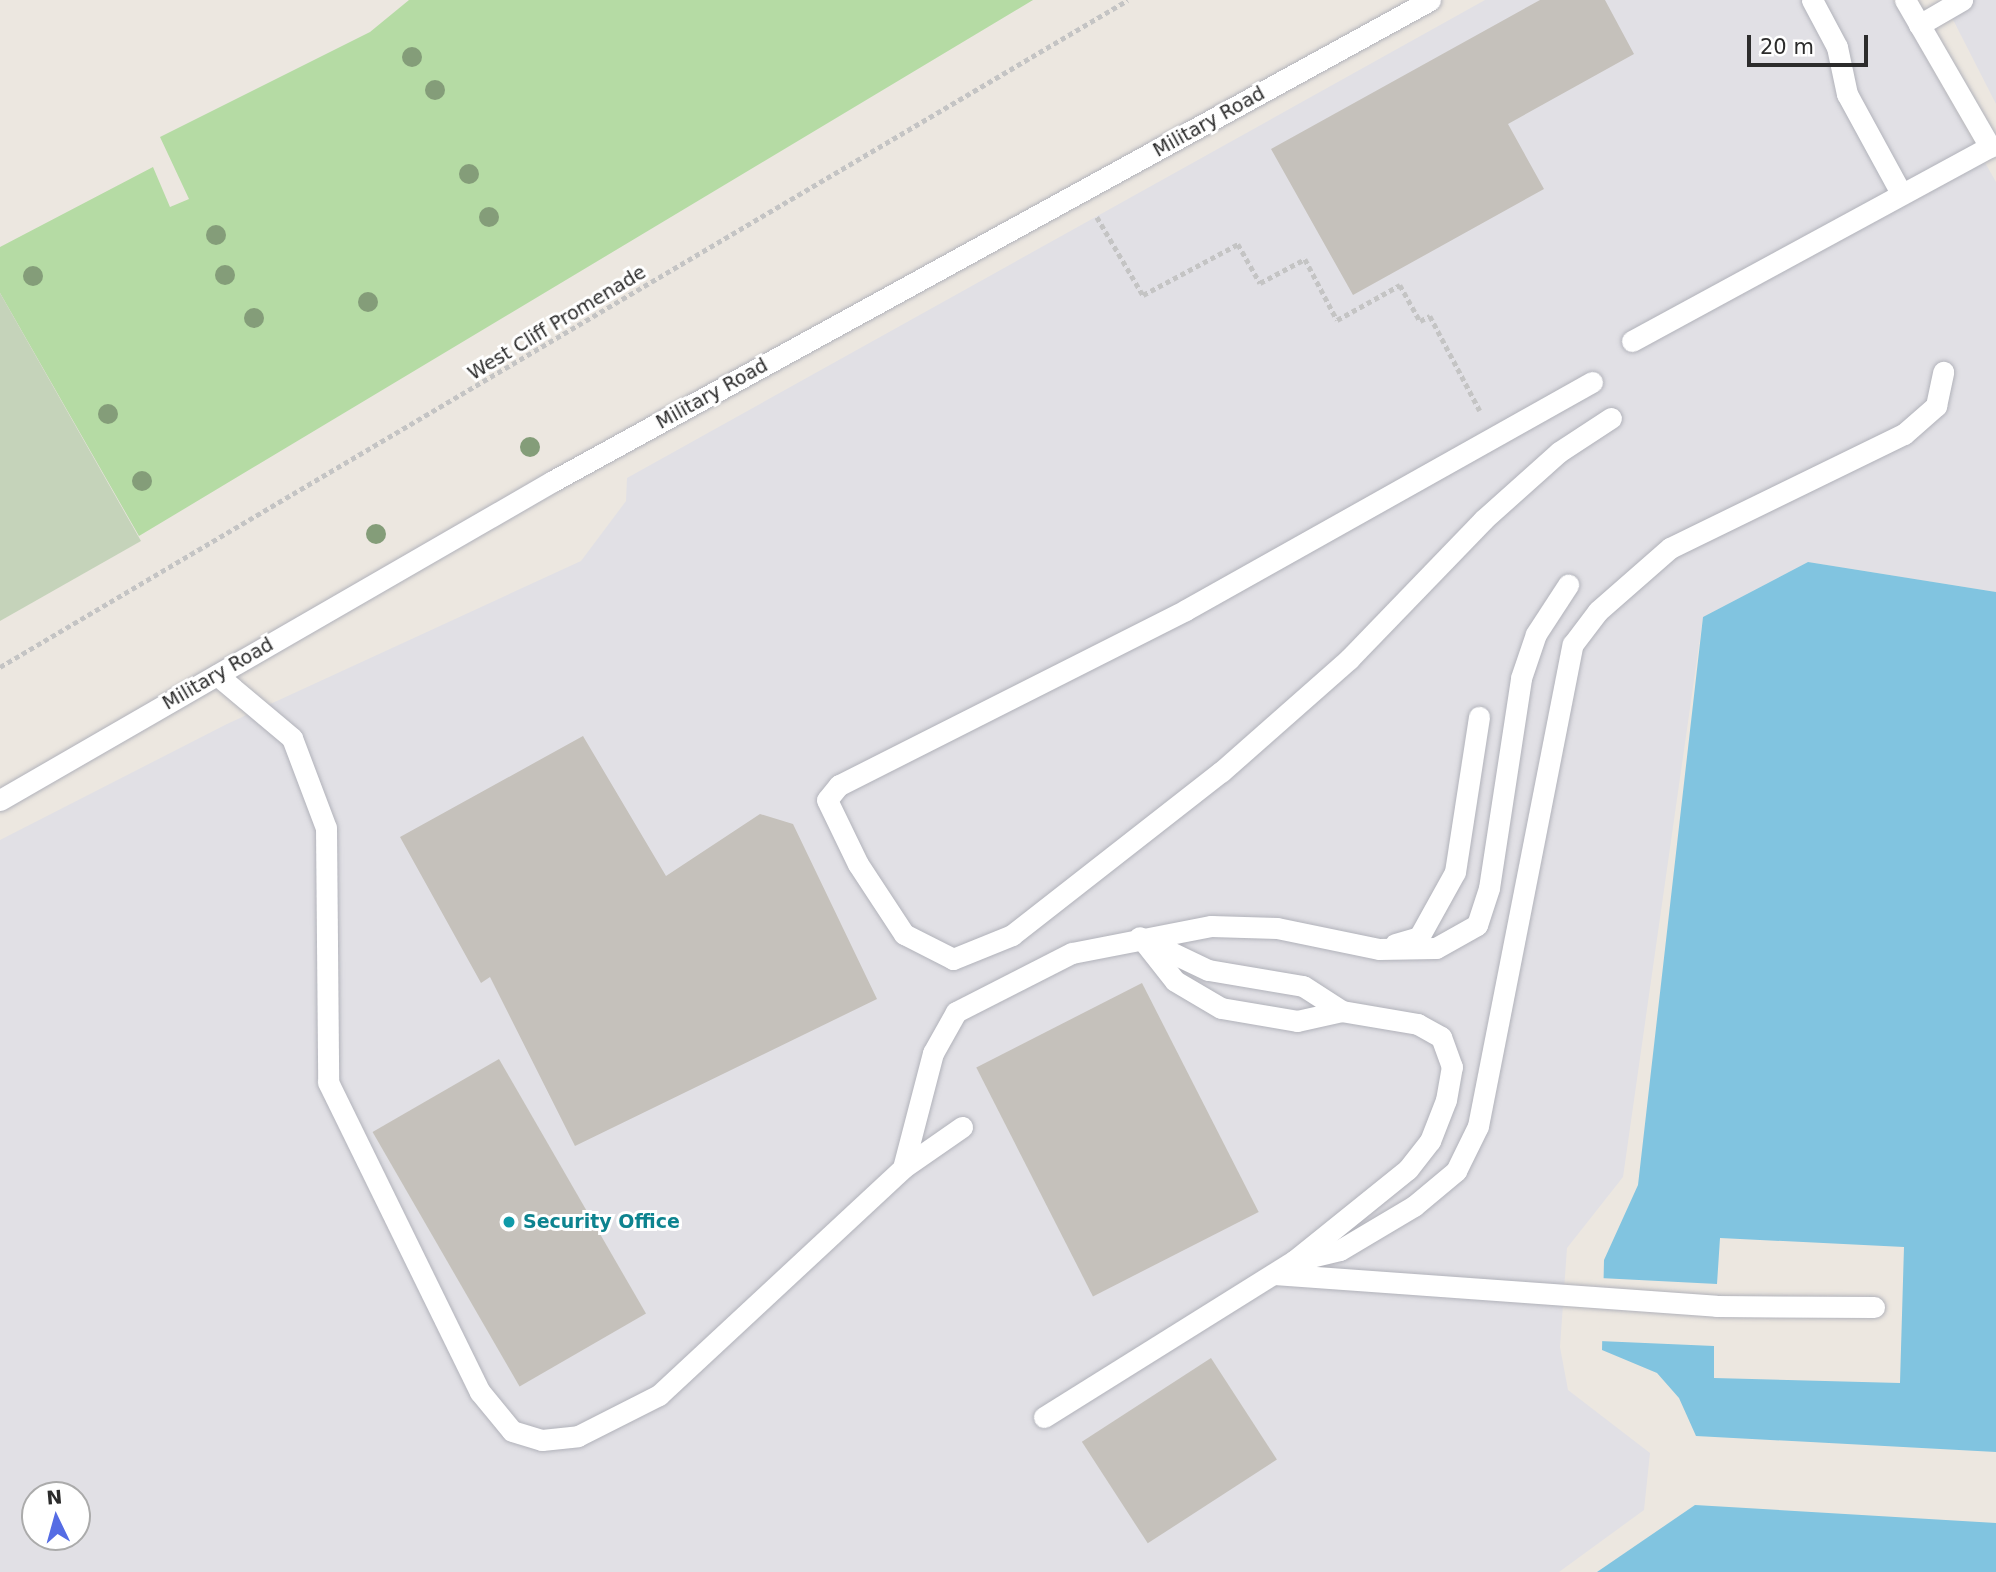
<!DOCTYPE html>
<html>
<head>
<meta charset="utf-8">
<style>
	body { margin:0 }
	#map { position:relative; width:1996px; height:1572px; overflow:hidden; background:#ece7e0; font-family:"DejaVu Sans",sans-serif }
	div>[style] { position:absolute }
	.industrial>* { inset:0; background:#e1e0e5 }
	.green>* { inset:0; background:#b5dba4 }
	.cemetery>* { inset:0; background:#c5d3ba }
	.water>* { inset:0; background:#81c4e0 }
	.pier>* { inset:0; background:#ece7e0 }
	.building>* { inset:0; background:#c5c1bb; transform-origin:0 0 }
	.path>* { height:4.5px; margin-top:-2.25px; transform-origin:0; background:repeating-linear-gradient(90deg,#c4c4c4 0 5px,transparent 0 8.5px) }
	.roads { filter:drop-shadow(0 0 2px #b1b2ba) drop-shadow(0 0 2px #b1b2ba) }
	.service>* { height:21px; margin:-10.5px; padding:0 10.5px; transform-origin:10.5px; border-radius:10.5px; background:#fff }
	.trees>* { width:20px; height:20px; margin:-10px; border-radius:50%; background:#849d79 }
	.dots>* { width:19px; height:19px; translate:-50% -50%; box-sizing:border-box; border:4px solid #fff; border-radius:50% }
	span { translate:-50% -50%; white-space:nowrap; text-align:center; line-height:1.15; -webkit-text-stroke:6px #fff; paint-order:stroke }
	.street-label { font-size:19px; color:#2c2c2c }
	.culture-label { font-size:19px; color:#0d838f; font-weight:700 }
	.left { translate:0 -50%; text-align:left }
	.north { position:absolute; left:21px; top:1481px; width:70px; height:70px; box-sizing:border-box; background:#fff; border:2px solid #ababab; border-radius:50%; rotate:355deg; font-size:19px; font-weight:700; line-height:28px; text-align:center; color:#2c2c2c }
	.north::after { content:''; display:block; margin:auto; width:24px; height:32px; background:#556ce4; clip-path:polygon(50% 0,100% 100%,50% 72%,0 100%) }
	.scale { position:absolute; left:1747px; top:35px; width:121px; height:32px; box-sizing:border-box; border:4px solid #2c2c2c; border-top:0; padding-left:9px; font-size:21px; line-height:24px; white-space:nowrap; color:#2c2c2c; -webkit-text-stroke:5px #fff; paint-order:stroke }
</style>
</head>
<body>
<div id="map">
	<div class="industrial">
		<div style="clip-path:polygon(evenodd,1485px 0,1893px 0,1996px 182px,1996px 592px,1808px 562px,1703px 617px,1623px 1177px,1567px 1248px,1560px 1347px,1568px 1390px,1650px 1453px,1644px 1510px,1559px 1572px,0 1572px,0 840px,227px 724px,581px 561px,626px 501px,627px 478px,1485px 0,35px 1495px,77px 1495px,77px 1537px,35px 1537px,35px 1495px)"></div>
		<div style="clip-path:polygon(1943px 0,1996px 0,1996px 104px)"></div>
	</div>
	<div class="green">
		<div style="clip-path:polygon(409px 0,1033px 0,139px 536px,0 293px,0 247px,153px 167px,170px 207px,189px 199px,160px 137px,370px 32px)"></div>
	</div>
	<div class="cemetery">
		<div style="clip-path:polygon(0 293px,141px 541px,0 621px)"></div>
	</div>
	<div class="water">
		<div style="clip-path:polygon(1808px 562px,1996px 592px,1996px 1452px,1696px 1436px,1679px 1398px,1657px 1373px,1602px 1350px,1604px 1260px,1638px 1185px,1703px 617px)"></div>
		<div style="clip-path:polygon(1695px 1505px,1996px 1523px,1996px 1572px,1597px 1572px)"></div>
	</div>
	<div class="pier">
		<div style="clip-path:polygon(1720px 1238px,1904px 1247px,1900px 1383px,1714px 1378px,1714px 1346px,1599px 1341px,1600px 1278px,1717px 1284px)"></div>
	</div>
	<div class="building">
		<div style="clip-path:polygon(1540px 0,1605px 0,1634px 54px,1508px 124px,1544px 189px,1353px 295px,1271px 149px)"></div>
		<div style="clip-path:polygon(583px 736px,666px 876px,760px 814px,793px 824px,877px 999px,575px 1146px,490px 977px,481px 983px,400px 837px)"></div>
		<div style="left:1142px;top:983px;width:257px;height:186px;rotate:63deg"></div>
		<div style="left:499px;top:1059px;width:294px;height:146px;rotate:60deg"></div>
		<div style="left:1211px;top:1358px;width:121px;height:154px;rotate:57deg"></div>
	</div>
	<div class="path">
		<div style="left:1097px;top:217px;width:91px;rotate:59.5deg"></div>
		<div style="left:1143px;top:295px;width:108px;rotate:-28.2deg"></div>
		<div style="left:1238px;top:244px;width:45px;rotate:60.6deg"></div>
		<div style="left:1260px;top:283px;width:51px;rotate:-28.1deg"></div>
		<div style="left:1305px;top:259px;width:69px;rotate:62.3deg"></div>
		<div style="left:1337px;top:320px;width:72px;rotate:-29.1deg"></div>
		<div style="left:1400px;top:285px;width:41px;rotate:60.9deg"></div>
		<div style="left:1420px;top:321px;width:11px;rotate:-27deg"></div>
		<div style="left:1430px;top:316px;width:107px;rotate:62.2deg"></div>
		<div style="left:0;top:667px;width:1310px;rotate:-30.6deg"></div>
	</div>
	<div class="roads">
		<div class="service">
			<div style="left:1812px;top:0;width:53px;rotate:62deg"></div>
			<div style="left:1837px;top:47px;width:48px;rotate:78deg"></div>
			<div style="left:1847px;top:94px;width:113px;rotate:61.4deg"></div>
			<div style="left:1919px;top:25px;width:50px;rotate:-30.2deg"></div>
			<div style="left:1632px;top:341px;width:407px;rotate:-28.5deg"></div>
			<div style="left:1990px;top:147px;width:170px;rotate:-120deg"></div>
			<div style="left:1592px;top:382px;width:466px;rotate:150.7deg"></div>
			<div style="left:1186px;top:610px;width:389px;rotate:153.2deg"></div>
			<div style="left:839px;top:785px;width:19px;rotate:129deg"></div>
			<div style="left:827px;top:800px;width:71px;rotate:64.2deg"></div>
			<div style="left:858px;top:864px;width:84px;rotate:56.7deg"></div>
			<div style="left:904px;top:934px;width:55px;rotate:27deg"></div>
			<div style="left:953px;top:959px;width:64px;rotate:-22.1deg"></div>
			<div style="left:1012px;top:935px;width:265px;rotate:-38deg"></div>
			<div style="left:1221px;top:772px;width:171px;rotate:-41.4deg"></div>
			<div style="left:1349px;top:659px;width:193px;rotate:-46deg"></div>
			<div style="left:1483px;top:520px;width:102px;rotate:-41.8deg"></div>
			<div style="left:1559px;top:452px;width:62px;rotate:-33.2deg"></div>
			<div style="left:217px;top:675px;width:98px;rotate:40deg"></div>
			<div style="left:292px;top:738px;width:96px;rotate:69.3deg"></div>
			<div style="left:326px;top:828px;width:254px;rotate:89.5deg"></div>
			<div style="left:328px;top:1082px;width:345px;rotate:63.9deg"></div>
			<div style="left:480px;top:1392px;width:50px;rotate:50.6deg"></div>
			<div style="left:512px;top:1431px;width:31px;rotate:17deg"></div>
			<div style="left:542px;top:1440px;width:36px;rotate:-6deg"></div>
			<div style="left:578px;top:1436px;width:91px;rotate:-26.8deg"></div>
			<div style="left:659px;top:1395px;width:333px;rotate:-42.9deg"></div>
			<div style="left:903px;top:1168px;width:72px;rotate:-34.8deg"></div>
			<div style="left:0;top:800px;width:638px;rotate:-29.98deg"></div>
			<div style="left:553px;top:481px;width:1000px;rotate:-28.74deg"></div>
			<div style="left:1145px;top:943px;width:48px;rotate:51.7deg"></div>
			<div style="left:1175px;top:981px;width:53px;rotate:30.4deg"></div>
			<div style="left:1221px;top:1008px;width:77px;rotate:9.7deg"></div>
			<div style="left:1297px;top:1021px;width:46px;rotate:-12.5deg"></div>
			<div style="left:1395px;top:944px;width:25px;rotate:-16deg"></div>
			<div style="left:1419px;top:937px;width:74px;rotate:-61deg"></div>
			<div style="left:1455px;top:872px;width:157px;rotate:-81.2deg"></div>
			<div style="left:903px;top:1168px;width:119px;rotate:-75.4deg"></div>
			<div style="left:933px;top:1053px;width:47px;rotate:-60.7deg"></div>
			<div style="left:956px;top:1012px;width:130px;rotate:-27deg"></div>
			<div style="left:1072px;top:953px;width:142px;rotate:-11deg"></div>
			<div style="left:1211px;top:926px;width:66px;rotate:1.7deg"></div>
			<div style="left:1277px;top:928px;width:104px;rotate:11.6deg"></div>
			<div style="left:1379px;top:949px;width:57px;rotate:-1deg"></div>
			<div style="left:1436px;top:948px;width:47px;rotate:-29.3deg"></div>
			<div style="left:1477px;top:925px;width:39px;rotate:-72deg"></div>
			<div style="left:1489px;top:888px;width:212px;rotate:-81.3deg"></div>
			<div style="left:1521px;top:678px;width:46px;rotate:-71.2deg"></div>
			<div style="left:1536px;top:634px;width:59px;rotate:-56.9deg"></div>
			<div style="left:1294px;top:1261px;width:47px;rotate:-13.4deg"></div>
			<div style="left:1340px;top:1250px;width:86px;rotate:-30.7deg"></div>
			<div style="left:1414px;top:1206px;width:55px;rotate:-39.8deg"></div>
			<div style="left:1456px;top:1171px;width:50px;rotate:-63.9deg"></div>
			<div style="left:1478px;top:1126px;width:491px;rotate:-78.9deg"></div>
			<div style="left:1573px;top:644px;width:41px;rotate:-52.9deg"></div>
			<div style="left:1598px;top:611px;width:96px;rotate:-41.2deg"></div>
			<div style="left:1670px;top:548px;width:260px;rotate:-26deg"></div>
			<div style="left:1904px;top:434px;width:43px;rotate:-41.2deg"></div>
			<div style="left:1936px;top:406px;width:35px;rotate:-78deg"></div>
			<div style="left:1274px;top:1274px;width:443px;rotate:4.1deg"></div>
			<div style="left:1716px;top:1306px;width:158px;rotate:0.4deg"></div>
			<div style="left:1044px;top:1417px;width:295px;rotate:-32deg"></div>
			<div style="left:1294px;top:1261px;width:146px;rotate:-38.9deg"></div>
			<div style="left:1408px;top:1169px;width:36px;rotate:-52deg"></div>
			<div style="left:1430px;top:1141px;width:44px;rotate:-68.7deg"></div>
			<div style="left:1446px;top:1100px;width:34px;rotate:-80deg"></div>
			<div style="left:1452px;top:1067px;width:32px;rotate:-110deg"></div>
			<div style="left:1441px;top:1037px;width:26px;rotate:-151deg"></div>
			<div style="left:1418px;top:1024px;width:77px;rotate:-170.3deg"></div>
			<div style="left:1342px;top:1011px;width:46px;rotate:-147.3deg"></div>
			<div style="left:1303px;top:986px;width:96px;rotate:-170.4deg"></div>
			<div style="left:1208px;top:970px;width:76px;rotate:-154.4deg"></div>
		</div>
	</div>
	<div class="trees">
		<div style="left:412px;top:57px"></div>
		<div style="left:435px;top:90px"></div>
		<div style="left:469px;top:174px"></div>
		<div style="left:489px;top:217px"></div>
		<div style="left:216px;top:235px"></div>
		<div style="left:225px;top:275px"></div>
		<div style="left:33px;top:276px"></div>
		<div style="left:368px;top:302px"></div>
		<div style="left:254px;top:318px"></div>
		<div style="left:108px;top:414px"></div>
		<div style="left:530px;top:447px"></div>
		<div style="left:142px;top:481px"></div>
		<div style="left:376px;top:534px"></div>
	</div>
	<div class="dots">
		<div style="left:509px;top:1222px;background:#0f9aa8"></div>
	</div>
	<div class="street-label">
		<span style="left:1209px;top:122px;rotate:-29deg">Military Road</span>
		<span style="left:557px;top:323px;rotate:-31deg">West Cliff Promenade</span>
		<span style="left:712px;top:394px;rotate:-29deg">Military Road</span>
		<span style="left:218px;top:674px;rotate:-30deg">Military Road</span>
	</div>
	<div class="culture-label">
		<span class="left" style="left:523px;top:1222px">Security Office</span>
	</div>
	<div class="north">N</div>
	<div class="scale">20 m</div>
</div>
</body>
</html>
